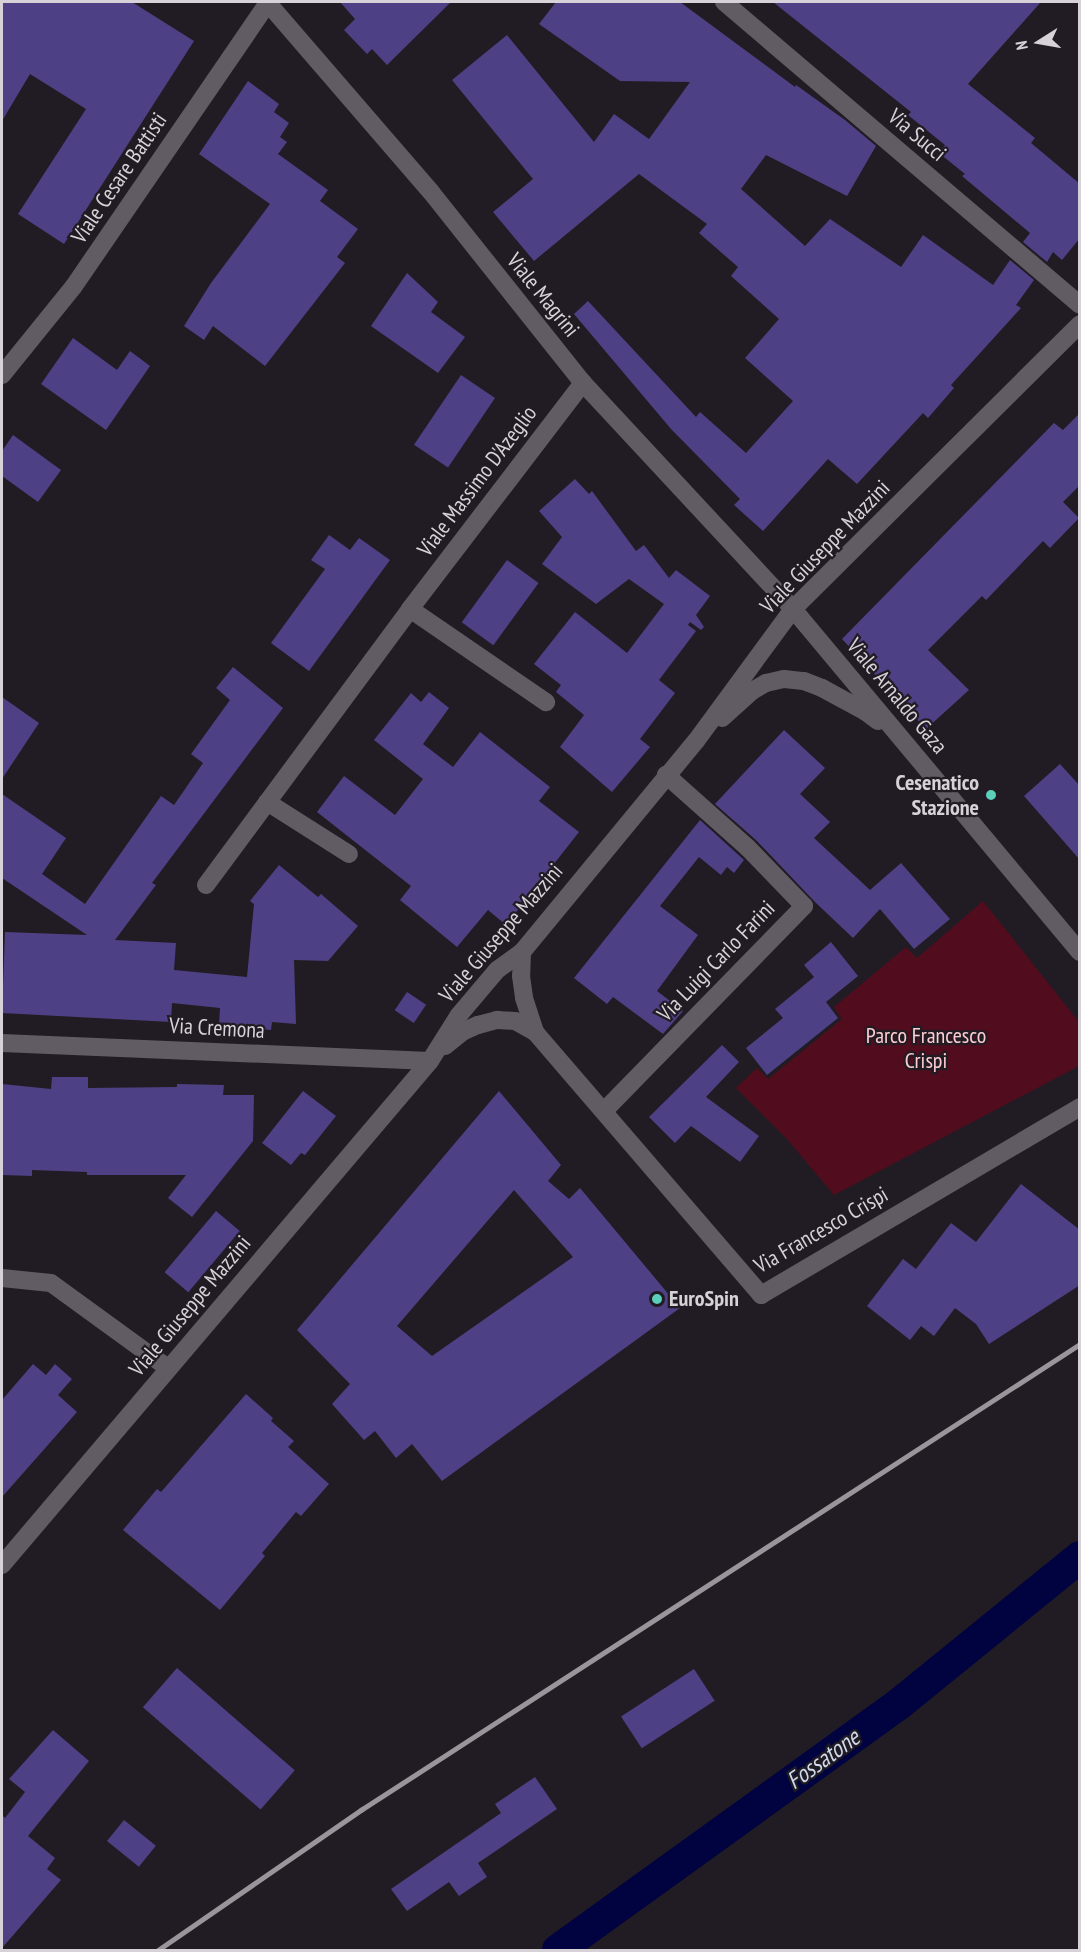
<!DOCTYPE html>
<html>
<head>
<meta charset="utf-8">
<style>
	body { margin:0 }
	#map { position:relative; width:1081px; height:1952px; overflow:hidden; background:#211c23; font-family:"PT Sans Narrow",sans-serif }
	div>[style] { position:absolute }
	.green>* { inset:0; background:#510c1e }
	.canal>* { height:32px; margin:-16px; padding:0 16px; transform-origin:16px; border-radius:16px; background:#00033f }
	.building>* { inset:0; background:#4e4085; transform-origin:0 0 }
	.minor>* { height:18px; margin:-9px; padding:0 9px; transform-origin:9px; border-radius:9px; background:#615b63 }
	.rail>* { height:4.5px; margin:-2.25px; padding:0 2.25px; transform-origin:2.25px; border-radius:2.25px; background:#99959b }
	.dots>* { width:16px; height:16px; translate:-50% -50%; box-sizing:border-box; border:3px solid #211c23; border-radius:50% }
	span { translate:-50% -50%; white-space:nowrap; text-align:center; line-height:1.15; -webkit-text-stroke:4.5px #211c23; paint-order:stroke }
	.street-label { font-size:22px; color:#d6d2d7 }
	.poi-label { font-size:22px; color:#d6d2d7; font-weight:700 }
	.right { translate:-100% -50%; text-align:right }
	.left { translate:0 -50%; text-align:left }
	.park-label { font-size:22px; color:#feccd2 }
	.water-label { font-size:24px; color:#cfdaec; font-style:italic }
	.frame { position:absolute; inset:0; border:3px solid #d6d2d7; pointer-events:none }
	.north { position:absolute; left:1009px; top:12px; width:60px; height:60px; -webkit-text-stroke:4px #211c23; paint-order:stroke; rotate:259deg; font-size:16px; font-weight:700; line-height:24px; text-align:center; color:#d6d2d7 }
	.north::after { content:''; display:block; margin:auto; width:21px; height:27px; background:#d6d2d7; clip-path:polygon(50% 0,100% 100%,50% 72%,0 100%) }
</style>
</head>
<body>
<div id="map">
	<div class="green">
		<div style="clip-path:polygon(983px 901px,1079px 1022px,1079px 1066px,834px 1195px,786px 1138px,736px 1088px,757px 1068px,768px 1079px,842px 1019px,834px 1007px,906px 947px,917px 958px)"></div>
	</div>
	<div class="canal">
		<div style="left:558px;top:1950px;width:420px;rotate:-35.8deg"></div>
		<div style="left:899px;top:1704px;width:233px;rotate:-39.1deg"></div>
	</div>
	<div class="building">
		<div style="clip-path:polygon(2px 2px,132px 2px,194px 41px,64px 244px,18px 214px,86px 109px,30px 74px,2px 121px)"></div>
		<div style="clip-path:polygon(340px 2px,451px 2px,387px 65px,372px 49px,367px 54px,344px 30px,355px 19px)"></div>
		<div style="clip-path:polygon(556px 2px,680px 2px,795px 87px,796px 85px,845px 120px,876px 146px,847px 196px,766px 155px,741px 189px,805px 246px,830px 219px,901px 267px,923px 235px,993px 285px,1010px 260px,1034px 280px,1016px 305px,1021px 308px,951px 385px,954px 388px,928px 418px,923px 413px,857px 484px,828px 459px,763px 531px,734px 505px,740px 499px,671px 429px,574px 314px,588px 301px,696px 417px,700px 412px,746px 453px,793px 401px,745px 358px,779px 319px,731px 276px,738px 267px,699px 233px,707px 224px,639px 174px,534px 261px,493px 212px,533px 179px,452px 80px,507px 35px,594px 142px,614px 114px,649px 139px,690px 82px,620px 81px,539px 24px)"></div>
		<div style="clip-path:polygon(773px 2px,1041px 2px,968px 84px,1035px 138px,1031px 143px,1080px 184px,1080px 238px,1062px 260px,1053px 252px,1047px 262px,1023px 242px,1030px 233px,962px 176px,965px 174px,939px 153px,945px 145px,908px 115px,911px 112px)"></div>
		<div style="clip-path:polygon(248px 81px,279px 104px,274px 112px,289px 123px,280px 137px,287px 142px,278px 154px,328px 190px,320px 201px,358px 229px,337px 257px,345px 263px,265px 366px,213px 326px,204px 340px,184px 326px,211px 283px,270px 204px,199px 154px)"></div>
		<div style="clip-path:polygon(407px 273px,438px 302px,431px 312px,465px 337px,438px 373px,371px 326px)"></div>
		<div style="clip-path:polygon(73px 338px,117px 370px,130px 351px,150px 366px,106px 430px,41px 384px)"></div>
		<div style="left:461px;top:375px;width:41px;height:84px;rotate:34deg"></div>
		<div style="clip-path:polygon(1080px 413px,1080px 485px,1063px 502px,1079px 518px,1050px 548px,1043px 541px,986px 600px,982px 596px,928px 650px,969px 690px,926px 729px,842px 639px,1054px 423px,1063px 430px)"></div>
		<div style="clip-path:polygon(13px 435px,61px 470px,38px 502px,2px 476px,2px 451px)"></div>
		<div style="clip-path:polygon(575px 479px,589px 494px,592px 491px,636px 551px,644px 545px,669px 578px,676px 570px,710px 596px,696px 615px,704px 627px,701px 630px,690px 622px,688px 625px,696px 631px,659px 680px,675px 693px,640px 739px,650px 747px,612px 792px,560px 747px,584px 715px,556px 692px,561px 685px,534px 664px,575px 612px,627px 653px,664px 604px,629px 579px,596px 604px,542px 564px,562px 537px,539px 511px)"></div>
		<div style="clip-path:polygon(329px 535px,350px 550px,359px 538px,390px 560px,309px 671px,271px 643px,325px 569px,311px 560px)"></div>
		<div style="left:507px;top:560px;width:39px;height:77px;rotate:36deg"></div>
		<div style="clip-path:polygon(233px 667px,283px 708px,152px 883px,156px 885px,115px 940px,176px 943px,174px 970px,247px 977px,254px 904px,250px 901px,279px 865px,318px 897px,321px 894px,358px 926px,328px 961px,294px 960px,296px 1024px,272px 1022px,271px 1030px,219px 1025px,220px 1008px,172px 1003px,171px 1022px,2px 1013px,5px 932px,87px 935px,2px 878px,2px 794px,66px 838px,42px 874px,85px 904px,161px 796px,174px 805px,203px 763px,191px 754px,230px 700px,216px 688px)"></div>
		<div style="clip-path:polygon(429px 692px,449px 708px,423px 744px,453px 767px,480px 732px,550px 787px,539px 801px,579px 832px,506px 925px,488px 910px,457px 947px,400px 900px,411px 886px,317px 812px,344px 776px,395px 815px,423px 779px,374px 740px,411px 693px,421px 702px)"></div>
		<div style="clip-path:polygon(2px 697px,39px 723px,2px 779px)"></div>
		<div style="clip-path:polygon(784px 730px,825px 768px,800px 794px,830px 822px,814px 838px,870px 890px,901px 863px,950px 919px,914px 949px,880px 909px,853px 938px,815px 902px,756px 840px,715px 804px)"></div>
		<div style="clip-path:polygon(1060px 764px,1080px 786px,1080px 860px,1024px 796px)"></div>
		<div style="clip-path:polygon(700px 820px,744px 860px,734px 873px,727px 867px,721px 875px,699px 857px,660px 906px,698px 935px,657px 991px,683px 1011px,663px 1034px,613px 997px,607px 1004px,574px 978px)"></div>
		<div style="clip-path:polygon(831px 942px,858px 976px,826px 1002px,838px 1018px,767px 1075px,746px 1048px,783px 1018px,775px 1009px,814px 977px,804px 965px)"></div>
		<div style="left:407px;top:992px;width:23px;height:22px;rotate:34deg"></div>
		<div style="clip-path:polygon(722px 1045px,739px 1062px,706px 1097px,759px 1136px,740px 1162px,691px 1126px,675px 1143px,649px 1117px)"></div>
		<div style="clip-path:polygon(52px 1077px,88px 1077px,88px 1088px,177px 1087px,177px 1084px,224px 1085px,223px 1095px,254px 1095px,253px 1141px,192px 1217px,168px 1198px,186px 1175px,87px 1175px,87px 1172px,32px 1170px,32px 1176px,2px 1175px,2px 1084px,51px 1089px)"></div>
		<div style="clip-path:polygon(303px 1091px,336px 1116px,305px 1155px,301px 1153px,291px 1165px,262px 1143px)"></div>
		<div style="clip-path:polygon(evenodd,499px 1091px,561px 1165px,548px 1181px,569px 1199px,580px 1188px,680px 1308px,442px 1481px,412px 1444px,396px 1458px,375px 1431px,364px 1440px,332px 1404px,350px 1384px,297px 1330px,499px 1091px,514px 1190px,573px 1257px,432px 1356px,397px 1326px,514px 1190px)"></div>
		<div style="clip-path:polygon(1021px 1184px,1080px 1230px,1080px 1285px,989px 1344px,976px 1324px,955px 1308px,934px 1336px,921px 1326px,910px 1340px,867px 1306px,903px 1259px,916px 1269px,951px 1223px,976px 1242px)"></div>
		<div style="left:216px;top:1211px;width:31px;height:80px;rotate:40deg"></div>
		<div style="clip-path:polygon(33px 1364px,46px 1375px,55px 1364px,72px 1379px,58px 1395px,77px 1412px,2px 1497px,2px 1400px)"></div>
		<div style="clip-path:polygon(246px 1394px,273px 1418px,271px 1421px,294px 1441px,288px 1447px,329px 1484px,301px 1516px,296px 1512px,262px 1553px,265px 1556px,220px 1610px,123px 1530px,157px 1489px,161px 1492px)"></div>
		<div style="left:177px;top:1668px;width:156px;height:52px;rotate:41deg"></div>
		<div style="left:694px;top:1669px;width:38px;height:87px;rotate:57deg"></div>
		<div style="clip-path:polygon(53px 1730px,89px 1761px,28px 1836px,55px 1858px,47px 1869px,61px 1880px,2px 1948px,2px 1815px,5px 1818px,25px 1792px,9px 1779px)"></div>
		<div style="clip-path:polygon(535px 1777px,557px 1809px,478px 1863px,487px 1877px,459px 1896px,449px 1882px,407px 1911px,391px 1889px,501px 1813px,495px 1804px)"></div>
		<div style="left:124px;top:1820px;width:41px;height:27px;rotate:39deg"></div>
	</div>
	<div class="minor">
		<div style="left:267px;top:2px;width:251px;rotate:49.2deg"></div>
		<div style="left:431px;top:192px;width:244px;rotate:51.5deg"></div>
		<div style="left:583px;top:383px;width:309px;rotate:47.1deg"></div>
		<div style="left:793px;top:609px;width:447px;rotate:50.1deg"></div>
		<div style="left:724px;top:2px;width:467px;rotate:40.4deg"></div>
		<div style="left:2px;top:375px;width:114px;rotate:-51deg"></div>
		<div style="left:74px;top:286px;width:343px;rotate:-55.6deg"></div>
		<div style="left:410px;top:609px;width:165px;rotate:34.4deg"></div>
		<div style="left:722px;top:718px;width:40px;rotate:-42deg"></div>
		<div style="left:752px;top:691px;width:16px;rotate:-30deg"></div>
		<div style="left:766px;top:683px;width:18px;rotate:-13deg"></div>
		<div style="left:784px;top:679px;width:20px;rotate:6deg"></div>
		<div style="left:804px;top:681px;width:19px;rotate:21deg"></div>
		<div style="left:822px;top:688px;width:50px;rotate:28.6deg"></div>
		<div style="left:866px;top:712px;width:15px;rotate:37deg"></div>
		<div style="left:267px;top:802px;width:97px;rotate:32.4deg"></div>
		<div style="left:206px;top:885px;width:343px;rotate:-53.5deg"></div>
		<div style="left:410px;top:609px;width:285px;rotate:-52.6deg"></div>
		<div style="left:522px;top:952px;width:24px;rotate:92deg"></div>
		<div style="left:521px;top:976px;width:22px;rotate:82deg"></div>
		<div style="left:524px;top:998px;width:36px;rotate:72deg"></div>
		<div style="left:2px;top:1043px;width:428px;rotate:2.4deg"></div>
		<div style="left:445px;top:1046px;width:22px;rotate:-39deg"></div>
		<div style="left:462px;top:1032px;width:17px;rotate:-24deg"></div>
		<div style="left:478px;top:1025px;width:20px;rotate:-15deg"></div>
		<div style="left:497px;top:1020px;width:18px;rotate:3deg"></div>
		<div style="left:515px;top:1021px;width:23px;rotate:29deg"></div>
		<div style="left:535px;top:1032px;width:347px;rotate:49.3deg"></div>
		<div style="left:761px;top:1295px;width:370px;rotate:-30.5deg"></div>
		<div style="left:605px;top:1110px;width:285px;rotate:-45.7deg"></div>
		<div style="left:804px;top:906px;width:81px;rotate:-134deg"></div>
		<div style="left:748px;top:848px;width:110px;rotate:-138.3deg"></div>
		<div style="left:2px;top:1278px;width:49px;rotate:5.8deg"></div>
		<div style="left:51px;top:1283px;width:145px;rotate:36deg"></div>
		<div style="left:2px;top:1565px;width:661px;rotate:-49.66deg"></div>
		<div style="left:430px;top:1061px;width:54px;rotate:-57.8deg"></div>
		<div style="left:459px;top:1015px;width:59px;rotate:-49.8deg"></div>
		<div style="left:497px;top:970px;width:31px;rotate:-36deg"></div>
		<div style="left:522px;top:952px;width:273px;rotate:-50.5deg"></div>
		<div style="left:696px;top:741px;width:164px;rotate:-53.7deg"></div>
		<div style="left:793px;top:609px;width:404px;rotate:-44.8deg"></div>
	</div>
	<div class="rail">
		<div style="left:158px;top:1950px;width:247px;rotate:-34.6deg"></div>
		<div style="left:361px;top:1810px;width:857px;rotate:-32.95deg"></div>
	</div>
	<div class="dots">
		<div style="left:991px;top:795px;background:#5bcebc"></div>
		<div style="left:657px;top:1299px;background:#5bcebc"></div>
	</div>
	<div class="street-label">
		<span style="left:917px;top:135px;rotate:40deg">Via Succi</span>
		<span style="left:119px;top:178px;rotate:-56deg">Viale Cesare Battisti</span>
		<span style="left:543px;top:295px;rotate:51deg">Viale Magrini</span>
		<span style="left:477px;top:481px;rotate:-53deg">Viale Massimo D'Azeglio</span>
		<span style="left:825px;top:547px;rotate:-46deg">Viale Giuseppe Mazzini</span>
		<span style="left:897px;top:696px;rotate:50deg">Viale Arnaldo Gaza</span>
		<span style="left:501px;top:933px;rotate:-49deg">Viale Giuseppe Mazzini</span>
		<span style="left:716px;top:961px;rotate:-46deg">Via Luigi Carlo Farini</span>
		<span style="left:217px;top:1028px;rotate:3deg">Via Cremona</span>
		<span style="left:821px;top:1230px;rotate:-30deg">Via Francesco Crispi</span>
		<span style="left:190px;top:1306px;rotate:-50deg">Viale Giuseppe Mazzini</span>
	</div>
	<div class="poi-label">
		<span class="right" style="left:979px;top:795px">Cesenatico<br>Stazione</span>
		<span class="left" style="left:669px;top:1299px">EuroSpin</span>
	</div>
	<div class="park-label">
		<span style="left:926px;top:1048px">Parco Francesco<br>Crispi</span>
	</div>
	<div class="water-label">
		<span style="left:823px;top:1759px;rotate:-36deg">Fossatone</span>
	</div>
	<div class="frame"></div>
	<div class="north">N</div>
</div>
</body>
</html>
